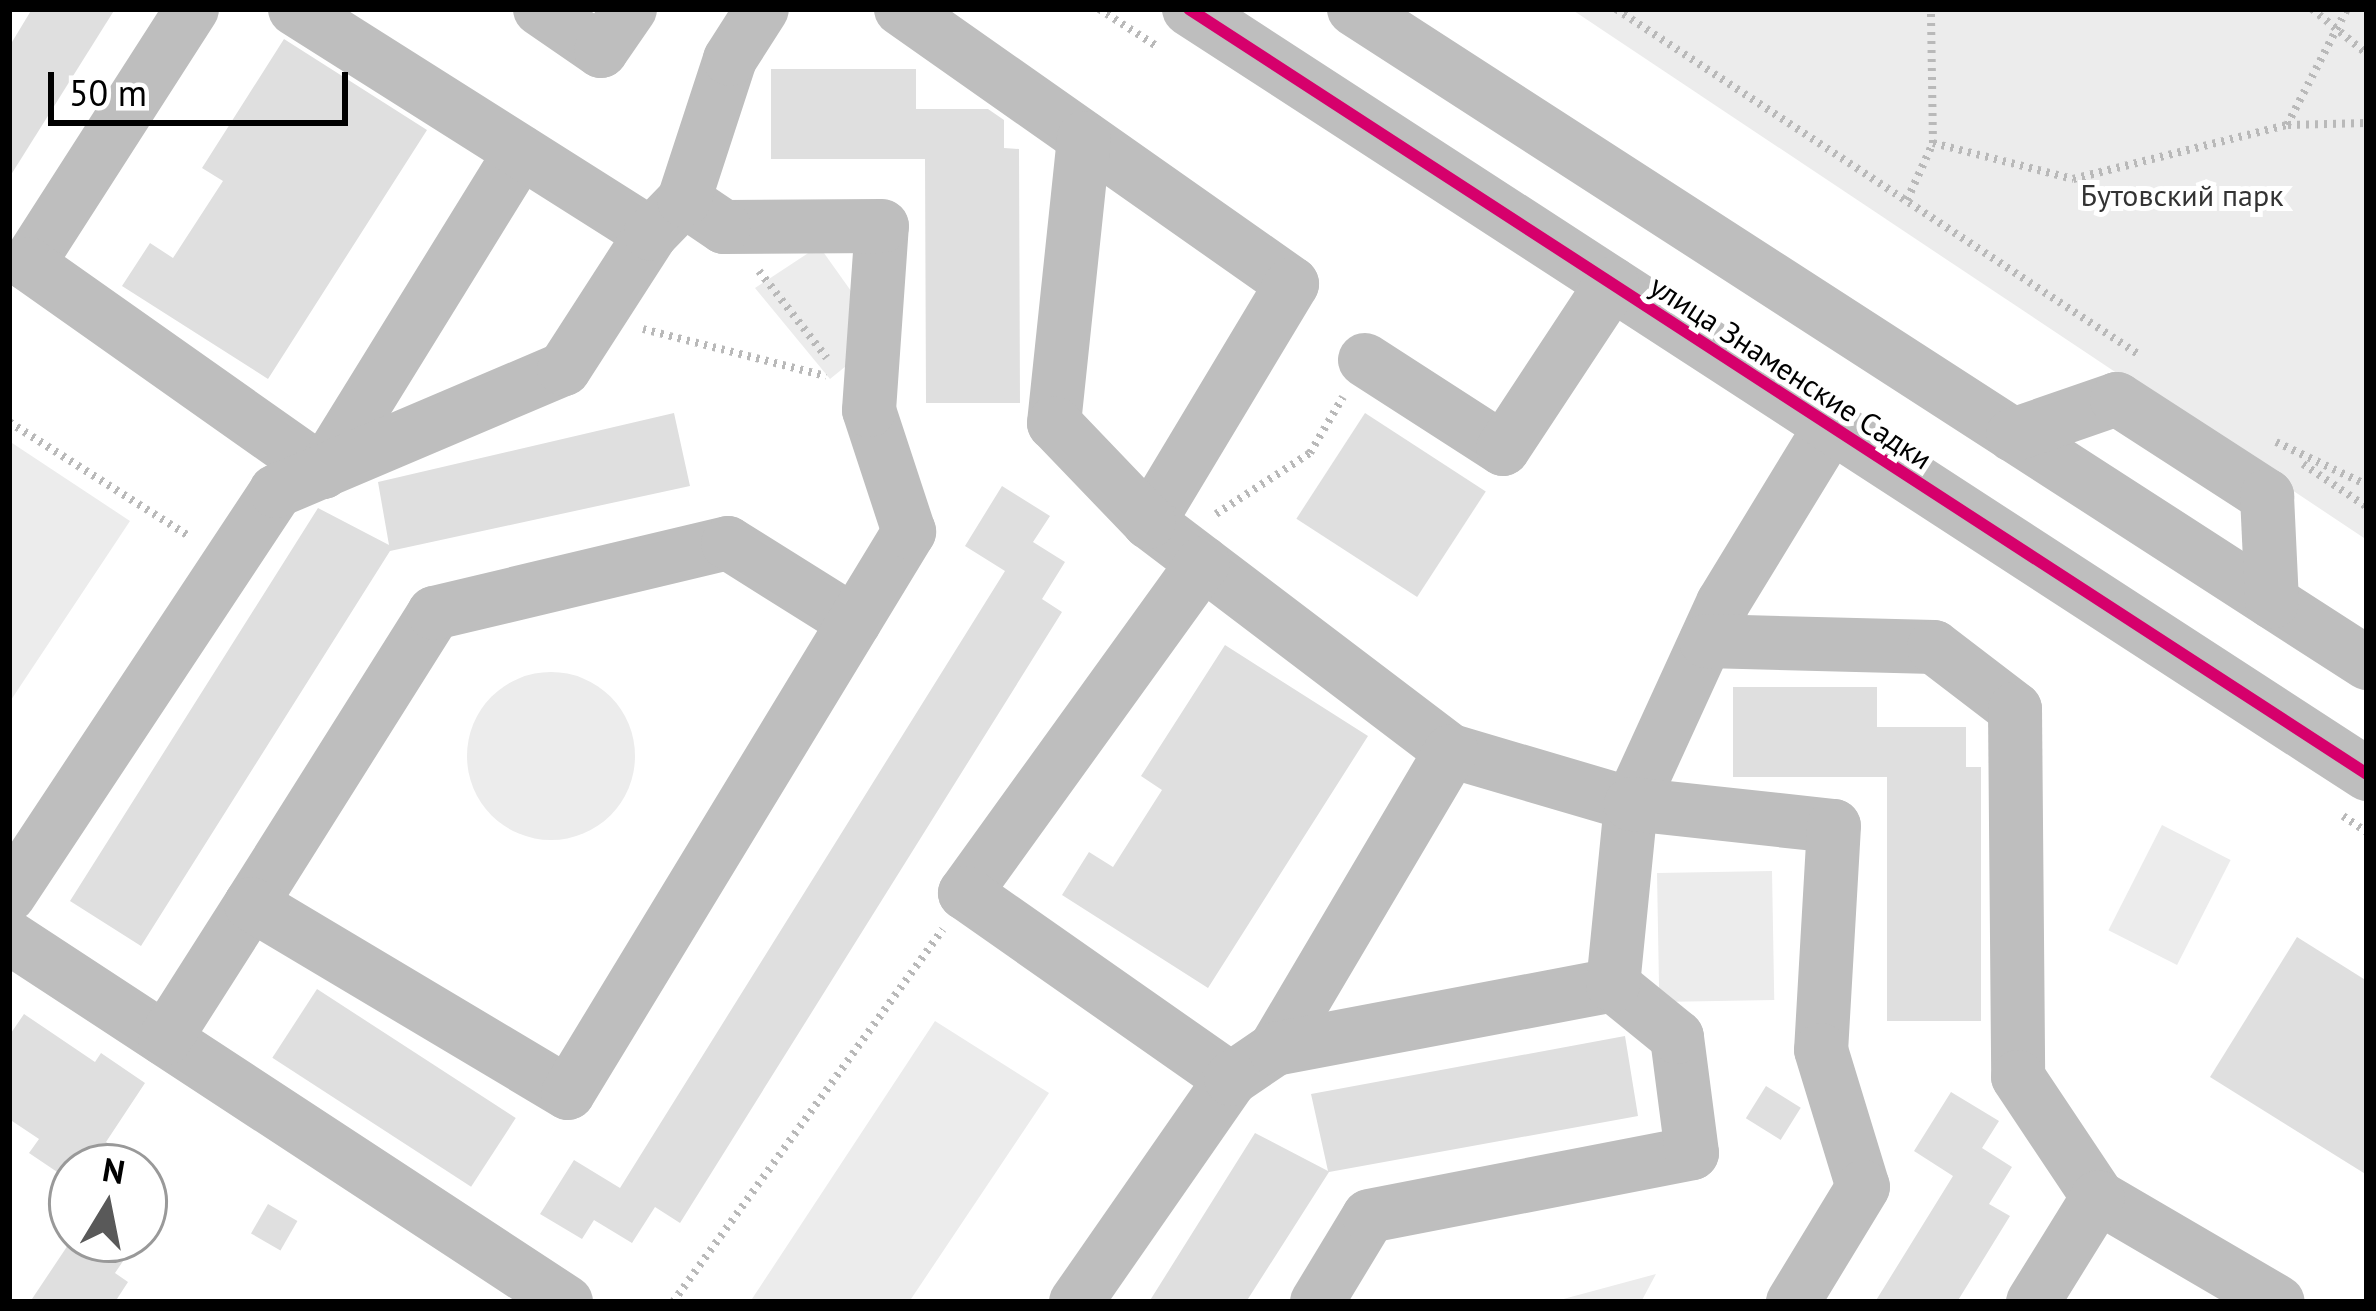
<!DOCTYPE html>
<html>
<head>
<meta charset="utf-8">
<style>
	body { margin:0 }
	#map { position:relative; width:2376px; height:1311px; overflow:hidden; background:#fff; font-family:"PT Sans",sans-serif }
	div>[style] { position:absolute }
	.green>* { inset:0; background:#ececec; transform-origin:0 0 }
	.round { border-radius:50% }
	.building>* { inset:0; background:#dfdfdf; transform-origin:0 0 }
	.path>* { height:8px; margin-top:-4px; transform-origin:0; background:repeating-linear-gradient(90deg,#b9b9b9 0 3px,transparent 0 9px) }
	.minor>* { height:54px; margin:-27px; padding:0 27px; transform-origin:27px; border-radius:27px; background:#bebebe }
	.cycleway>* { height:12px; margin:-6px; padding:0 6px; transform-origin:6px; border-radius:6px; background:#d6006c }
	span { translate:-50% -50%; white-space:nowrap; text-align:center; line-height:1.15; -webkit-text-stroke:10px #fff; paint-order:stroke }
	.park-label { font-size:30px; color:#333 }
	.street-label { font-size:30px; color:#000 }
	.frame { position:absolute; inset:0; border:12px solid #000; pointer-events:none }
	.north { position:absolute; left:48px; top:1143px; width:120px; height:120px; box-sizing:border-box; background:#fff; border:3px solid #999; border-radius:50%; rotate:10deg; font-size:33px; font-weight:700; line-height:48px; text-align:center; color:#000 }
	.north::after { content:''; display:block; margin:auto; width:42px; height:54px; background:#595959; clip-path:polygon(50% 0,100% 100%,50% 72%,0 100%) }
	.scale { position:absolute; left:48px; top:72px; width:300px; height:54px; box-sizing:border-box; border:6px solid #000; border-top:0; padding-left:15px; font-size:36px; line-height:42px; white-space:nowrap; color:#000; -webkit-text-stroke:9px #fff; paint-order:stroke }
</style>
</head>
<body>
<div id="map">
	<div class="green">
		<div style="clip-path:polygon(1571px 9px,2367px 9px,2367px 540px)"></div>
		<div style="clip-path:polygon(819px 246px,883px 336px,830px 379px,755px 288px)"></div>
		<div style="clip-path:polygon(9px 441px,130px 521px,9px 703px)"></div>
		<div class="round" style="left:467px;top:672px;width:168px;height:168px"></div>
		<div style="left:2162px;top:825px;width:77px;height:118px;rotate:27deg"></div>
		<div style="left:1772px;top:871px;width:129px;height:115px;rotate:89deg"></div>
		<div style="clip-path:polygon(935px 1021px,1049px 1093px,909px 1302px,750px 1302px)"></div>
		<div style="clip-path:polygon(1656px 1274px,1641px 1302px,1553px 1302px,1556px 1301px)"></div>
	</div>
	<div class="building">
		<div style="clip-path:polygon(32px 9px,115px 9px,9px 178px,9px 47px)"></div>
		<div style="clip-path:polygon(284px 39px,427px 130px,268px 379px,122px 286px,150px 243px,173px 258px,223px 181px,202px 168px)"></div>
		<div style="clip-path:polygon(771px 69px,916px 69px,916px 109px,988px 109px,1004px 120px,1004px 148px,1019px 149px,1020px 403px,926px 403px,925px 159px,771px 159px)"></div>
		<div style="clip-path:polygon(674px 413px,690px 486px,390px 551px,141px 946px,70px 901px,318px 508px,389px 545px,378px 482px)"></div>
		<div style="left:1365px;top:413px;width:144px;height:126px;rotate:33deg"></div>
		<div style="clip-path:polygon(1002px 486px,1050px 516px,1033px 542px,1065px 562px,1042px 599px,1062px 612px,680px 1223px,655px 1207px,632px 1243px,594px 1220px,582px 1239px,540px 1214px,574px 1160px,620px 1188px,1005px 571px,965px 546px)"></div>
		<div style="clip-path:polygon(1225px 645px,1368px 736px,1208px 988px,1062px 895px,1089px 852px,1113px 867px,1162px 790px,1141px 776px)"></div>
		<div style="clip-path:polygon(1733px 687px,1877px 687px,1877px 727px,1966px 727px,1966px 767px,1981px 767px,1981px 1021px,1887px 1021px,1887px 777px,1733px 777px)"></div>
		<div style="clip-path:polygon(2297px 937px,2367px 981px,2367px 1175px,2210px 1077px)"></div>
		<div style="left:317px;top:989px;width:237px;height:82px;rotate:33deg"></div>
		<div style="clip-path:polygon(24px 1014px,95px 1062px,101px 1053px,145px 1083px,106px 1142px,115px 1148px,102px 1167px,72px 1167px,72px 1182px,29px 1153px,39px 1139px,9px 1119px,9px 1036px)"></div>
		<div style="clip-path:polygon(1625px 1036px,1638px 1116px,1329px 1172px,1246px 1302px,1149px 1302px,1255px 1133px,1328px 1171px,1311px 1094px)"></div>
		<div style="left:1766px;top:1086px;width:41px;height:38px;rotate:32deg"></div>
		<div style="clip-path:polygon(1951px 1092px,1999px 1121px,1982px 1148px,2012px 1167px,1989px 1204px,2010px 1216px,1957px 1302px,1875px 1302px,1953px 1176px,1914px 1151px)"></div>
		<div style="left:268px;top:1204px;width:34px;height:34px;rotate:30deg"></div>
		<div style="clip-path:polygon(72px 1239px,138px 1239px,115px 1273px,128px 1282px,115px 1302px,30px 1302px)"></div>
	</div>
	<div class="path">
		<div style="left:1099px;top:9px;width:70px;rotate:32.8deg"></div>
		<div style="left:1616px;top:9px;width:629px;rotate:33.46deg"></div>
		<div style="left:2312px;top:9px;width:71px;rotate:39.3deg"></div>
		<div style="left:2288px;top:125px;width:79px;rotate:-1.5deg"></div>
		<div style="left:1933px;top:143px;width:145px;rotate:14.4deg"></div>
		<div style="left:2073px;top:179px;width:221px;rotate:-14.2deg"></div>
		<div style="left:2287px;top:125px;width:131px;rotate:-62.7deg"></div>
		<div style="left:1907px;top:200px;width:63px;rotate:-65.5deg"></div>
		<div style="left:1933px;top:143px;width:134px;rotate:-90.9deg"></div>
		<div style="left:759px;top:271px;width:110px;rotate:52deg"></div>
		<div style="left:643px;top:329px;width:189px;rotate:14.4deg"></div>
		<div style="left:9px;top:422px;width:214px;rotate:32.4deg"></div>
		<div style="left:2276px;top:442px;width:101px;rotate:25.3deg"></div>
		<div style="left:2303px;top:464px;width:77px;rotate:33.9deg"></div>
		<div style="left:1216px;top:514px;width:112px;rotate:-33deg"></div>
		<div style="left:1310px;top:453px;width:65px;rotate:-59.5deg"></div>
		<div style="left:2343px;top:816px;width:29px;rotate:34deg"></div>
		<div style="left:673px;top:1302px;width:460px;rotate:-54.1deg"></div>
	</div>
	<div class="minor">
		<div style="left:192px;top:9px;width:303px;rotate:122.7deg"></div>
		<div style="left:28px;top:264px;width:361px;rotate:35.2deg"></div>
		<div style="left:323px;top:472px;width:376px;rotate:-58.3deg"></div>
		<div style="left:295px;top:9px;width:421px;rotate:32.3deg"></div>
		<div style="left:540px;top:9px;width:74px;rotate:34.5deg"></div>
		<div style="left:601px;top:51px;width:51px;rotate:-55.4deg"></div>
		<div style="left:901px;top:9px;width:478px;rotate:35.1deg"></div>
		<div style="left:1292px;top:284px;width:278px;rotate:121deg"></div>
		<div style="left:1149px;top:522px;width:379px;rotate:37.2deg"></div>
		<div style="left:1451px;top:751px;width:188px;rotate:16.4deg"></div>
		<div style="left:1631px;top:804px;width:221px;rotate:-65.4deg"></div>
		<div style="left:1723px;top:603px;width:207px;rotate:-58.6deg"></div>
		<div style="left:1189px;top:9px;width:1405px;rotate:33deg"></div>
		<div style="left:1354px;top:9px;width:1206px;rotate:32.85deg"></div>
		<div style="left:1084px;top:138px;width:287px;rotate:96deg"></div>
		<div style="left:1054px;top:423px;width:137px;rotate:46.2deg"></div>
		<div style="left:1365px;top:360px;width:164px;rotate:32.8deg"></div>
		<div style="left:1503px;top:449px;width:198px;rotate:-56.6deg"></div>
		<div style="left:2013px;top:435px;width:110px;rotate:-19.1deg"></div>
		<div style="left:2117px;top:399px;width:179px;rotate:32.9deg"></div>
		<div style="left:2267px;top:496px;width:106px;rotate:87.3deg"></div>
		<div style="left:1203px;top:563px;width:407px;rotate:125.8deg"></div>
		<div style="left:965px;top:893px;width:325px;rotate:35deg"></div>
		<div style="left:1706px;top:641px;width:228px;rotate:1.5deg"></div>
		<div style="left:1934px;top:647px;width:102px;rotate:37.4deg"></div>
		<div style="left:2015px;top:709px;width:368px;rotate:89.5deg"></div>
		<div style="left:2018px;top:1077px;width:144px;rotate:56.3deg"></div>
		<div style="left:2098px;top:1197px;width:208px;rotate:30.3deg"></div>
		<div style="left:9px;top:895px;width:484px;rotate:-56.5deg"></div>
		<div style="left:276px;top:491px;width:313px;rotate:-23deg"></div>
		<div style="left:564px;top:369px;width:161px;rotate:-57.2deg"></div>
		<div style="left:651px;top:234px;width:47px;rotate:-45.9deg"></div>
		<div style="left:251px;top:904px;width:344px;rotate:-57.8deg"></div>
		<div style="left:434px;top:613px;width:302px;rotate:-13.4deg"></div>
		<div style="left:728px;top:543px;width:149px;rotate:32.1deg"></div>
		<div style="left:9px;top:937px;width:666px;rotate:33.24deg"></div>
		<div style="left:165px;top:1039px;width:160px;rotate:-57.5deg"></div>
		<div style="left:251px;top:904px;width:369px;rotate:30.8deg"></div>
		<div style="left:568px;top:1093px;width:657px;rotate:-58.71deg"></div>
		<div style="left:909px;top:532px;width:128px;rotate:-108.2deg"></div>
		<div style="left:869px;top:410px;width:184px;rotate:-86deg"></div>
		<div style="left:882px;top:226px;width:158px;rotate:179.6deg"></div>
		<div style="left:724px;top:227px;width:48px;rotate:-146deg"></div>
		<div style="left:684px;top:200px;width:148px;rotate:-71.9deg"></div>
		<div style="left:730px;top:59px;width:59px;rotate:-57.4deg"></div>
		<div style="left:1275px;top:1049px;width:346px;rotate:-59.4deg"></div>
		<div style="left:1076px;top:1302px;width:272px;rotate:-55.2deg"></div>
		<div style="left:1231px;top:1079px;width:53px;rotate:-34.3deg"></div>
		<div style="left:1275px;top:1049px;width:344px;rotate:-10.7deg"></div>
		<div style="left:1317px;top:1302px;width:100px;rotate:-58.8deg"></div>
		<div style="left:1369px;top:1216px;width:329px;rotate:-11deg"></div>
		<div style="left:1692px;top:1153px;width:117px;rotate:-97.4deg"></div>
		<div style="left:1677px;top:1037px;width:82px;rotate:-140.9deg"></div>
		<div style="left:1613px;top:985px;width:182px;rotate:-84.3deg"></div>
		<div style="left:1631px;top:804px;width:204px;rotate:6.2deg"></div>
		<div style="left:1834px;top:826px;width:224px;rotate:93.3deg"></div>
		<div style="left:1821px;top:1050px;width:143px;rotate:73deg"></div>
		<div style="left:1863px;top:1187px;width:135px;rotate:121.3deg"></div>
		<div style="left:2033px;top:1302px;width:123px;rotate:-58.2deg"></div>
	</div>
	<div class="cycleway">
		<div style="left:1189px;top:9px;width:1405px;rotate:33deg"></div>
	</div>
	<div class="park-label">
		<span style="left:2182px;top:195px">Бутовский парк</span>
	</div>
	<div class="street-label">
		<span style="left:1791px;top:372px;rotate:33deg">улица Знаменские Садки</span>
	</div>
	<div class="frame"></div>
	<div class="north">N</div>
	<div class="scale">50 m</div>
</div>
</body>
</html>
